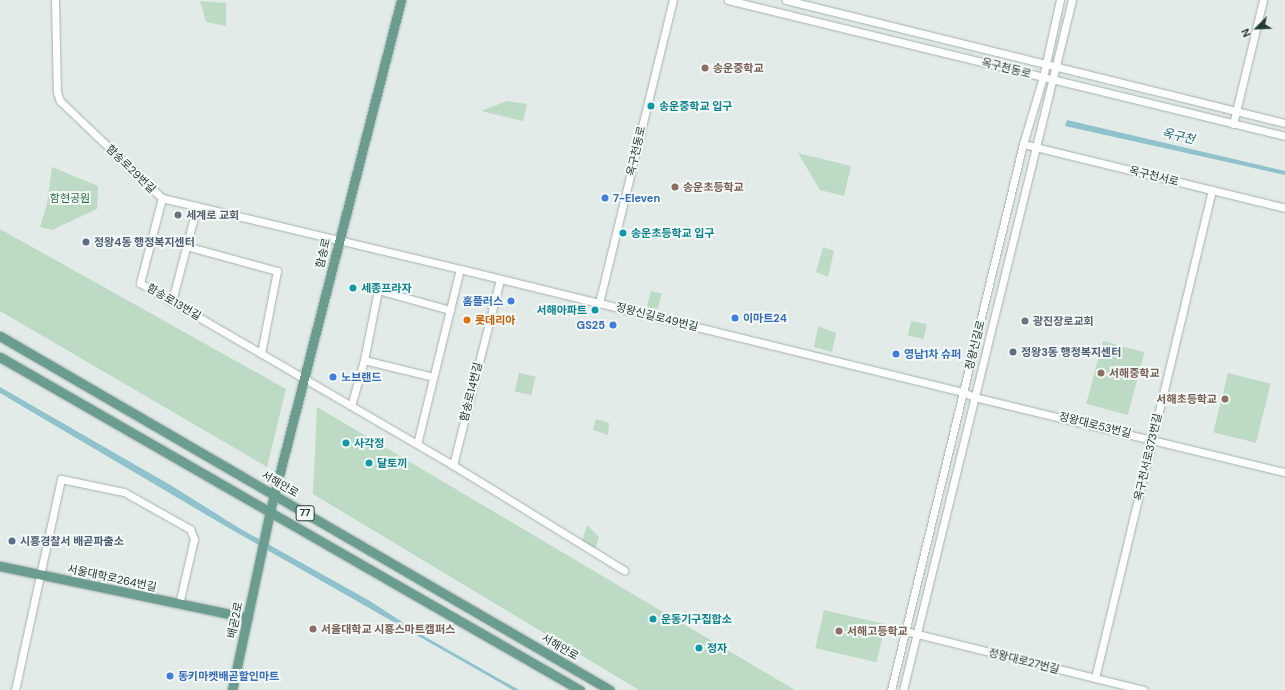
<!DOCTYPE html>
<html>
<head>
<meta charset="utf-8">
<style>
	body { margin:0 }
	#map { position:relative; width:1285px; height:690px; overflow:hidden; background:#e2ebe7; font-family:"DM Sans","Noto Sans KR",sans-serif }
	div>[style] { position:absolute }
	.green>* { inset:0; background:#bddac5; transform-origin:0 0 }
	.water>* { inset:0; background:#8fc2cb }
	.roads { filter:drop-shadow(0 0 1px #a5b2ae) drop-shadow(0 0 1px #a5b2ae) }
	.minor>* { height:7px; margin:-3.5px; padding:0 3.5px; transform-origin:3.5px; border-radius:3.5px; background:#fff }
	.major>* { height:9px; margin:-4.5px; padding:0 4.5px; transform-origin:4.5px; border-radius:4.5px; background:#6b9c90 }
	.dots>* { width:11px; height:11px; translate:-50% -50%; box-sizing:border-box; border:2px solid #f2f8f5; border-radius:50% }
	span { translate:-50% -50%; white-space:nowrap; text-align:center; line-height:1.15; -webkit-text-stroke:4px #f2f8f5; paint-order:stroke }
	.shield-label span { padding:1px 3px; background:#f2f8f5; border:1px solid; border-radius:3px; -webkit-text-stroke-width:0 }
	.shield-label { font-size:10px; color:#243a34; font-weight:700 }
	.education-label { font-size:11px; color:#785e54; font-weight:700 }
	.left { translate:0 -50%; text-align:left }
	.right { translate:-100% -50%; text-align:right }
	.street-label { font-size:11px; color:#243a34 }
	.culture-label { font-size:11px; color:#0d838f; font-weight:700 }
	.park-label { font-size:11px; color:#326d49 }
	.shop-label { font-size:11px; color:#366cbe; font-weight:700 }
	.worship-label { font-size:11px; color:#5b616d; font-weight:700 }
	.service-label { font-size:11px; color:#4e5e75; font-weight:700 }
	.food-label { font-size:11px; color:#c56008; font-weight:700 }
	.water-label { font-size:12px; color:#236470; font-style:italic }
	.north { position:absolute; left:1237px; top:8px; width:40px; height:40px; -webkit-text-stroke:3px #f2f8f5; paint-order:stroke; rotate:246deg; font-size:11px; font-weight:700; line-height:16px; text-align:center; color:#243a34 }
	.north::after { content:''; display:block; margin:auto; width:14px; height:18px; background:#243a34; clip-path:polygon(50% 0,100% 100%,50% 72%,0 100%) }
</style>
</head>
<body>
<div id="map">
	<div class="green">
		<div style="clip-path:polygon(200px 1px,226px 3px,226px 26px,206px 22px)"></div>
		<div style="clip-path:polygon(507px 101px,527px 104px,523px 121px,481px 111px)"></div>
		<div style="clip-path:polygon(798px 153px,851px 166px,844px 196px,820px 190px)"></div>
		<div style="clip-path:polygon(52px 167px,98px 186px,97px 209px,52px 230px,40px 227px,47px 204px)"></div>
		<div style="clip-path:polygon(0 229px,286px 389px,267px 467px,0 311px)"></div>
		<div style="clip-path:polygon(823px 247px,834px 251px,828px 277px,816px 272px)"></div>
		<div style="left:651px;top:291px;width:11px;height:16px;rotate:15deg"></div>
		<div style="left:911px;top:321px;width:16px;height:15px;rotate:11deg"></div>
		<div style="clip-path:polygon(818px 326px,836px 333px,832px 352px,814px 347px)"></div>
		<div style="left:1103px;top:341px;width:43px;height:65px;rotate:15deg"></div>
		<div style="left:519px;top:373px;width:17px;height:19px;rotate:13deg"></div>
		<div style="left:1228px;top:373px;width:44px;height:61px;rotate:14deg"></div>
		<div style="clip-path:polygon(317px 407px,795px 690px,639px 690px,313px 494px)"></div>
		<div style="clip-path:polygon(596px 419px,609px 423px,608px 435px,593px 430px)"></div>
		<div style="clip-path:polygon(587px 525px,599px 537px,595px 549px,582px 541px)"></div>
		<div style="left:824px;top:610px;width:63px;height:39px;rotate:13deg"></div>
	</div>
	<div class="water">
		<div style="clip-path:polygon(1067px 120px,1285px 171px,1285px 175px,1065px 126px)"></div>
		<div style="clip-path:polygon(0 387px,172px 486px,239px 528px,370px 601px,422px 635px,519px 690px,513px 690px,227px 527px,0 393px)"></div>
	</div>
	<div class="roads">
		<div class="minor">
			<div style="left:55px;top:0;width:92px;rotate:88.8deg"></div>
			<div style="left:57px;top:92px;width:9px;rotate:72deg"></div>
			<div style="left:60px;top:101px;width:141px;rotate:43.6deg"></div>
			<div style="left:162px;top:198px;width:306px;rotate:13.4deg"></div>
			<div style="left:460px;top:269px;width:518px;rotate:13.74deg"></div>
			<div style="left:963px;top:392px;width:12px;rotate:24deg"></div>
			<div style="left:974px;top:397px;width:320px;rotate:13.6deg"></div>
			<div style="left:728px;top:0;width:573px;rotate:13.72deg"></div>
			<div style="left:786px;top:0;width:514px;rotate:13.85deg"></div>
			<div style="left:1233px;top:124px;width:128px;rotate:-76.4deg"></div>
			<div style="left:1023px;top:144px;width:270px;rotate:13.7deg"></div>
			<div style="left:162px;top:198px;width:88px;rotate:104.5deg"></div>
			<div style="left:140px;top:283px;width:362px;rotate:30.2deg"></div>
			<div style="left:453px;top:465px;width:192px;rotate:-75.8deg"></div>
			<div style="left:186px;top:246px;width:94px;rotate:15.4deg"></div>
			<div style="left:277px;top:271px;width:84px;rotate:101deg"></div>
			<div style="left:172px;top:301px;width:98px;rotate:-75.3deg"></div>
			<div style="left:599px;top:303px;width:312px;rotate:-76.3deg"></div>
			<div style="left:364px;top:360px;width:71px;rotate:13.8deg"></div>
			<div style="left:351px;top:406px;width:48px;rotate:-74.2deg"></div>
			<div style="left:364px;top:360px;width:71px;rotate:-78.7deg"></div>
			<div style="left:378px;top:290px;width:75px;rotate:15.5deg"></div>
			<div style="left:417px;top:444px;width:180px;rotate:-76.2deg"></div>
			<div style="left:453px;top:465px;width:201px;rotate:31.6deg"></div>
			<div style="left:905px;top:631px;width:246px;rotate:13.9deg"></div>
			<div style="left:1095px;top:678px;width:502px;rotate:-76.52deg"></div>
			<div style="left:15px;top:690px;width:216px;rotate:-77.7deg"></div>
			<div style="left:61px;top:479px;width:64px;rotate:11.7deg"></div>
			<div style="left:124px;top:492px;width:76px;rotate:29.3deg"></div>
			<div style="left:190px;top:529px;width:11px;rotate:68deg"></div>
			<div style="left:194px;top:539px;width:67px;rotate:103deg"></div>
			<div style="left:891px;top:690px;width:562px;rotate:-76.41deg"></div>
			<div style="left:1023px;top:144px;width:70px;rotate:-73.4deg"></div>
			<div style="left:1043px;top:77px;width:79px;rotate:-77.6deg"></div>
			<div style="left:903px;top:690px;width:710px;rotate:-76.24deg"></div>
		</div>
		<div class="major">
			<div style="left:0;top:336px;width:705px;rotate:30.13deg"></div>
			<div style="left:0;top:357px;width:669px;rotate:29.86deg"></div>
			<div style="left:0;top:566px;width:253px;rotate:11.8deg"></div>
			<div style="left:232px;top:690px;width:183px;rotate:-78deg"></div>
			<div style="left:270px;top:511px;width:528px;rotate:-75.62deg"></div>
		</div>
	</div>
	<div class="dots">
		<div style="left:705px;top:68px;background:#8d6e63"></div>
		<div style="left:651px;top:106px;background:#0f9aa8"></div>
		<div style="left:675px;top:187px;background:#8d6e63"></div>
		<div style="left:605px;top:198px;background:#3f7fe0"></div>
		<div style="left:178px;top:215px;background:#6b7280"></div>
		<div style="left:623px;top:233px;background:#0f9aa8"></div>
		<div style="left:86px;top:242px;background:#5c6f8a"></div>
		<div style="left:353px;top:288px;background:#0f9aa8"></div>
		<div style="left:511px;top:301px;background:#3f7fe0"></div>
		<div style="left:595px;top:310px;background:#0f9aa8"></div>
		<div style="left:735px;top:318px;background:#3f7fe0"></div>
		<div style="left:467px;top:320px;background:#e8710a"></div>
		<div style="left:1025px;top:321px;background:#6b7280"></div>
		<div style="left:613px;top:325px;background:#3f7fe0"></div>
		<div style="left:1013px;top:352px;background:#5c6f8a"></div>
		<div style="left:896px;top:354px;background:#3f7fe0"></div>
		<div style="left:1101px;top:373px;background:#8d6e63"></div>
		<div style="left:333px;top:377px;background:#3f7fe0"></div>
		<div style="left:1225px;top:399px;background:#8d6e63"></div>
		<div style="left:346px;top:443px;background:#0f9aa8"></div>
		<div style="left:369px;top:463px;background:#0f9aa8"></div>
		<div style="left:12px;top:541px;background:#5c6f8a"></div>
		<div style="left:653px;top:619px;background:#0f9aa8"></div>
		<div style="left:313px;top:629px;background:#8d6e63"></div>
		<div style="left:839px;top:631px;background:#8d6e63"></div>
		<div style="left:699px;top:648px;background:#0f9aa8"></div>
		<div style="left:170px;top:676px;background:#3f7fe0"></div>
	</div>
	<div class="shield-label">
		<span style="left:305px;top:513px">77</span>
	</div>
	<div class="education-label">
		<span class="left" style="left:713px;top:68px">송운중학교</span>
		<span class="left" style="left:683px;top:187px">송운초등학교</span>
		<span class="left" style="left:1109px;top:373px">서해중학교</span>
		<span class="right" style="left:1217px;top:399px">서해초등학교</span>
		<span class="left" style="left:321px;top:629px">서울대학교 시흥스마트캠퍼스</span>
		<span class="left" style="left:847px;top:631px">서해고등학교</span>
	</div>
	<div class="street-label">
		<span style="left:1006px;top:68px;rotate:14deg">옥구천동로</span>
		<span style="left:636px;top:151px;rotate:-77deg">옥구천동로</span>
		<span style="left:131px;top:169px;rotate:44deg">함송로29번길</span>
		<span style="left:1154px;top:176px;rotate:14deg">옥구천서로</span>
		<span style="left:323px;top:253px;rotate:-77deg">함송로</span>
		<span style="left:174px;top:302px;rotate:30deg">함송로13번길</span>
		<span style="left:657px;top:317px;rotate:14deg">정왕신길로49번길</span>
		<span style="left:975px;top:345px;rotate:-76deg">정왕신길로</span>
		<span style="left:471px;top:392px;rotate:-76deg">함송로14번길</span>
		<span style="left:1095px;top:425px;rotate:14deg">정왕대로53번길</span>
		<span style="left:1148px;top:457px;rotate:-77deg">옥구천서로373번길</span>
		<span style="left:280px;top:484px;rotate:30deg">서해안로</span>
		<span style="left:112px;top:578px;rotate:12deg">서울대학로264번길</span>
		<span style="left:235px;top:620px;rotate:-78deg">배곧2로</span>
		<span style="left:560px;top:647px;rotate:30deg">서해안로</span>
		<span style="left:1024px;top:661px;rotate:14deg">정왕대로27번길</span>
	</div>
	<div class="culture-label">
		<span class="left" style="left:659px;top:106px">송운중학교 입구</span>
		<span class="left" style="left:631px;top:233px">송운초등학교 입구</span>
		<span class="left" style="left:361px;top:288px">세종프라자</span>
		<span class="right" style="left:587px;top:310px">서해아파트</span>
		<span class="left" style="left:354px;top:443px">사각정</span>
		<span class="left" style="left:377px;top:463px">달토끼</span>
		<span class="left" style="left:661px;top:619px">운동기구집합소</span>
		<span class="left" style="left:707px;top:648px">정자</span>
	</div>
	<div class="park-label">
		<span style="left:70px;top:198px">함현공원</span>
	</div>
	<div class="shop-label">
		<span class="left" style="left:613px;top:198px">7-Eleven</span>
		<span class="right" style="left:503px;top:301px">홈플러스</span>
		<span class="left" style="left:743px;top:318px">이마트24</span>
		<span class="right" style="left:605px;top:325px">GS25</span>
		<span class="left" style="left:904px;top:354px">영남1차 슈퍼</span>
		<span class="left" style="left:341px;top:377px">노브랜드</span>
		<span class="left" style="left:178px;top:676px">동키마켓배곧할인마트</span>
	</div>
	<div class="worship-label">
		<span class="left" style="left:186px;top:215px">세계로 교회</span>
		<span class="left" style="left:1033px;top:321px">광진장로교회</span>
	</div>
	<div class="service-label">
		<span class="left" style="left:94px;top:242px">정왕4동 행정복지센터</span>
		<span class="left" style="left:1021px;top:352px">정왕3동 행정복지센터</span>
		<span class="left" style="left:20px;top:541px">시흥경찰서 배곧파출소</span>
	</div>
	<div class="food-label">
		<span class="left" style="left:475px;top:320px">롯데리아</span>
	</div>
	<div class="water-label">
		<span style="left:1178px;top:137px;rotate:13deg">옥구천</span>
	</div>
	<div class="north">N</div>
</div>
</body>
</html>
